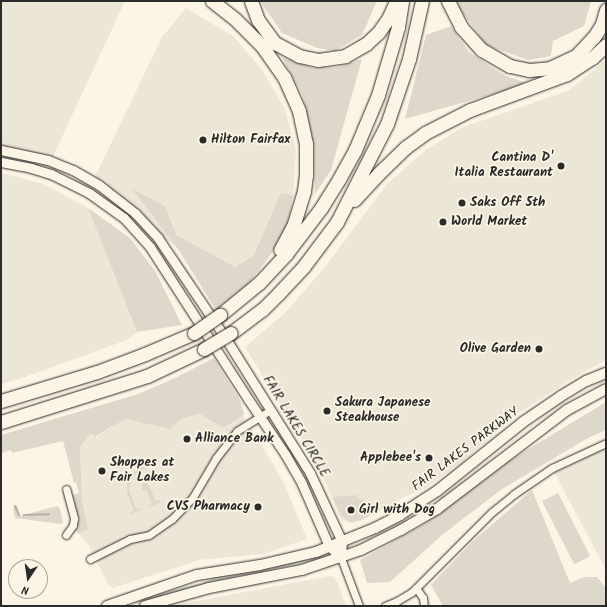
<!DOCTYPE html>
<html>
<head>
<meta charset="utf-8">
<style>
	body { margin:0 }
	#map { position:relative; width:607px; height:607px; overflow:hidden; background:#fcf5e5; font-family:Kalam,sans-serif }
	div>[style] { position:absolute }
	.built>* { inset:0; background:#ece6d7 }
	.green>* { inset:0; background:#ded8ca; transform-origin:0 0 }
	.stream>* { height:2px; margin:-1px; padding:0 1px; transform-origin:1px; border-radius:1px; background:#b4b0a5 }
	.roads { filter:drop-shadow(0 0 1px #2b2b2b) drop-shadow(0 0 1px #2b2b2b) }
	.minor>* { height:7px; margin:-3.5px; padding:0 3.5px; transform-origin:3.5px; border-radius:3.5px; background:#fcf5e5 }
	.tertiary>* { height:9px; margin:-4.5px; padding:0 4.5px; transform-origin:4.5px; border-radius:4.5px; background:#fcf5e5 }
	.secondary>* { height:10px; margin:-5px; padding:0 5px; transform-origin:5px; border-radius:5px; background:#fcf5e5 }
	.motorway>* { height:13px; margin:-6.5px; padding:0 6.5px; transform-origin:6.5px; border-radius:6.5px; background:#fcf5e5 }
	.bridges { filter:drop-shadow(0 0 1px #2b2b2b) drop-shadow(0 0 1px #2b2b2b) }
	.motorway-bridge>* { height:13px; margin:-6.5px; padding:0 6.5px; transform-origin:6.5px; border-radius:6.5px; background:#fcf5e5 }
	.dots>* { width:11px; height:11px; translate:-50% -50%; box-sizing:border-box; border:2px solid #fcf5e5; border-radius:50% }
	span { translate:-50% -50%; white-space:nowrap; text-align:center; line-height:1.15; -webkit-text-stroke:3.5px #fcf5e5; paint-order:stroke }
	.poi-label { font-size:13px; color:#2b2b2b; font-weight:700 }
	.left { translate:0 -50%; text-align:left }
	.right { translate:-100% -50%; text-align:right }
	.street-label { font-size:13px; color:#2b2b2b }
	.frame { position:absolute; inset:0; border:2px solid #2b2b2b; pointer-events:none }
	.north { position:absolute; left:8px; top:559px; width:40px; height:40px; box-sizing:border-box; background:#fcf5e5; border:1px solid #a8a49b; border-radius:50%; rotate:193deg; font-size:11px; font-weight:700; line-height:16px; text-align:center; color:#2b2b2b }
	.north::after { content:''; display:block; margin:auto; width:14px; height:18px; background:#2b2b2b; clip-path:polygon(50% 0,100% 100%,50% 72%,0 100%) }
</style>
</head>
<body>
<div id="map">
	<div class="built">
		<div style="clip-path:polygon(1px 1px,125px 1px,51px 161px,1px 152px)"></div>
		<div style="clip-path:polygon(186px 8px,233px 36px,263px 71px,285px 109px,296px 151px,293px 196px,254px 255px,235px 267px,178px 249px,135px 213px,93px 181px,162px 37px)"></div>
		<div style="clip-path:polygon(606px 60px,606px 360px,570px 380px,519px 413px,460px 463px,426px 488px,406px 496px,361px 521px,351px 523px,341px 520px,320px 469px,245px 347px,285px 313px,324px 268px,388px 183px,427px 149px,463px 127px,568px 91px)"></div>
		<div style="clip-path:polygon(1px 173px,44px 184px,88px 208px,137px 332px,127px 340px,22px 378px,1px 384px)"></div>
		<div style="clip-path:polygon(200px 414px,223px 428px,243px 416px,257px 437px,284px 483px,307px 539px,263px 554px,199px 560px,113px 588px,108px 584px,88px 544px,79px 534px,88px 529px,82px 499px,80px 447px,91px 433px,96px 437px,121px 420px,131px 419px,170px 429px,182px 418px)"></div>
		<div style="clip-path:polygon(606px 443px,606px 570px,552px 468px)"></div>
		<div style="clip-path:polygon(330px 576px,334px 577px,338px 584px,346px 606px,170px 606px)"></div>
	</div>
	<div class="green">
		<div style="clip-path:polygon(261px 1px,377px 1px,362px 35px,335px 51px,317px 48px,282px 33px,262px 4px)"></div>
		<div style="clip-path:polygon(457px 1px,591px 1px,584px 26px,553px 41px,551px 56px,528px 60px,486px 45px,460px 9px)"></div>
		<div style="clip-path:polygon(451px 26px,469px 52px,504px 75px,529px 84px,405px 119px,426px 35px)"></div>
		<div style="clip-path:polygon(282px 57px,313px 68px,338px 67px,362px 59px,331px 170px,315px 194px,313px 143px,303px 96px)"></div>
		<div style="clip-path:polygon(132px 189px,165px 206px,176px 235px,235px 267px,254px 255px,281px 193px,293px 196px,286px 231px,269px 257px,249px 283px,216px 310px,178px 249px)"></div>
		<div style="clip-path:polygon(88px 208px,130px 238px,155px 271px,182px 325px,137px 332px)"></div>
		<div style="clip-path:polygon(214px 358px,240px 400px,244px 413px,243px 416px,223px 428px,200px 414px,182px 418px,170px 429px,127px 419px,110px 427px,95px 437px,91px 433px,80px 447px,82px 499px,88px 529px,79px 534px,74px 530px,79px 520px,73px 495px,79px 493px,76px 482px,74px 483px,63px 441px,12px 453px,11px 450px,1px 453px,1px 435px,138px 394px,175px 378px)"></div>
		<div style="clip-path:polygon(606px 402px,606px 430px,588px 438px,502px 489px,442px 535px,390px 582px,367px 583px,360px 560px,423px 525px,512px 459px)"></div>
		<div style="clip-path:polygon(143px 462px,149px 472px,145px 468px,136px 474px,131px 480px,129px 490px,136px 509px,140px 508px,141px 510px,130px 514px,130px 512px,134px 510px,127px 493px,127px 482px,135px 471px,144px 466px)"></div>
		<div style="clip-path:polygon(147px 481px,156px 501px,159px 500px,161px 502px,150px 507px,147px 506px,152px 504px,146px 490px,143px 491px,141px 489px,143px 483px)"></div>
		<div style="clip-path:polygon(532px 490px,570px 583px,584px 577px,597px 577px,606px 588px,606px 606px,443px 606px,431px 585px,472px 542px)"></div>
		<div style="left:558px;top:493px;width:71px;height:18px;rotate:63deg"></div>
		<div style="clip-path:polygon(356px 495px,366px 504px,374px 505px,380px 509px,361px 520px,349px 522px,340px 514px,333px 497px)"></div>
		<div style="clip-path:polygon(17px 505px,20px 516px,57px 506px,60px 509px,63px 523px,61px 524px,15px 518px,13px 508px)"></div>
		<div style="clip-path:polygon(319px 555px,321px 556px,320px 558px,303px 563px,239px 576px,128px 606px,159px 594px,201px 583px,219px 576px,273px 567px)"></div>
	</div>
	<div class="stream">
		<div style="left:15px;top:506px;width:10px;rotate:66deg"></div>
		<div style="left:24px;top:515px;width:25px;rotate:-2deg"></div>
	</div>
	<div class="roads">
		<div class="minor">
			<div style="left:66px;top:535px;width:12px;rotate:-55deg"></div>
			<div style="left:73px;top:525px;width:7px;rotate:-82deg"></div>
			<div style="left:74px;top:518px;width:30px;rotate:-105deg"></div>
			<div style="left:341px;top:558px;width:51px;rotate:69.4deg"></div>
			<div style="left:90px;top:559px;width:45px;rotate:-26.6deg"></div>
			<div style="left:130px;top:539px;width:19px;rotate:-12deg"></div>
			<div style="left:149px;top:535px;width:28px;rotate:-35deg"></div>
			<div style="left:172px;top:519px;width:30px;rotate:-46deg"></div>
			<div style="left:193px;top:497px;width:45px;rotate:-59.5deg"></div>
			<div style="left:216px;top:458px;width:34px;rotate:-52deg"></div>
			<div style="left:237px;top:431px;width:40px;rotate:-32deg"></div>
			<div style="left:416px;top:588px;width:12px;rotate:55deg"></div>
			<div style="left:423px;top:598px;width:8px;rotate:83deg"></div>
			<div style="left:385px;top:606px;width:13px;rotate:-23deg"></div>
			<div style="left:397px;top:601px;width:17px;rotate:-31deg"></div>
			<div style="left:412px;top:592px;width:113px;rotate:-45deg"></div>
			<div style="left:492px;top:512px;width:28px;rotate:-39deg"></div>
			<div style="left:514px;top:494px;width:46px;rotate:-34.4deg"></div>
			<div style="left:552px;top:468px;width:60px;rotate:-24.8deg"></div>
		</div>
		<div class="tertiary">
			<div style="left:1px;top:150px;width:48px;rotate:12deg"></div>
			<div style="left:48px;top:160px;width:27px;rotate:22deg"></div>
			<div style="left:73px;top:170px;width:30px;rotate:30deg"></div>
			<div style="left:99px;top:185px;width:46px;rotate:37.9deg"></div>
			<div style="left:135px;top:213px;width:34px;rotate:47deg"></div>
			<div style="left:158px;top:238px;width:122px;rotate:56deg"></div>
			<div style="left:226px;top:339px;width:158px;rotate:57.9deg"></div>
			<div style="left:310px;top:473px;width:76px;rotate:65.1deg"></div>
			<div style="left:342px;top:542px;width:16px;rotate:94deg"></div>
			<div style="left:1px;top:162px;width:31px;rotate:11deg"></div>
			<div style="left:31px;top:168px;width:21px;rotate:17deg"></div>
			<div style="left:51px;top:174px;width:42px;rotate:26.6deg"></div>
			<div style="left:89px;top:193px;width:43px;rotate:35.5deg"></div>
			<div style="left:124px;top:218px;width:39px;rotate:48deg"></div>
			<div style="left:150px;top:247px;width:181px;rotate:57.2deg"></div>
			<div style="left:248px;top:399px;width:66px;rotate:56.1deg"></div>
			<div style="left:285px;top:454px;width:34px;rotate:60deg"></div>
			<div style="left:302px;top:484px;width:68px;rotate:66.5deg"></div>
			<div style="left:329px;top:546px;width:17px;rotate:45deg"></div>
		</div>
		<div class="secondary">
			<div style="left:107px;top:606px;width:95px;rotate:-19deg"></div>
			<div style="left:197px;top:575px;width:64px;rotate:-9deg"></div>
			<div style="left:260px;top:565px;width:57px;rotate:-13.1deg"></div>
			<div style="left:316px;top:552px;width:64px;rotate:-22.1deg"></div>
			<div style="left:375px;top:528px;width:28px;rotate:-27deg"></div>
			<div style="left:400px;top:515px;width:44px;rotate:-33deg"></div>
			<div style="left:437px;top:491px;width:110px;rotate:-38.7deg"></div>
			<div style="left:523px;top:422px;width:46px;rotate:-34.4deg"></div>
			<div style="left:561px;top:396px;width:29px;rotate:-31deg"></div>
			<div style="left:586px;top:381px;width:22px;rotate:-22deg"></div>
			<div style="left:145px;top:606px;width:66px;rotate:-15.7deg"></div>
			<div style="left:209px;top:588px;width:95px;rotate:-11deg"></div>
			<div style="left:302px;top:570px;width:62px;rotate:-18.7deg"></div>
			<div style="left:361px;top:550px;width:45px;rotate:-26.6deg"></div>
			<div style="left:401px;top:530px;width:42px;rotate:-30.3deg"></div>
			<div style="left:437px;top:509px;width:163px;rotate:-37.3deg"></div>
			<div style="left:567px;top:410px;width:44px;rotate:-28.3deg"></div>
		</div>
		<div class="motorway">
			<div style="left:212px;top:1px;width:29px;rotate:38deg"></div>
			<div style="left:235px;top:19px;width:38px;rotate:45deg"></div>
			<div style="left:262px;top:46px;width:38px;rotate:55deg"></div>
			<div style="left:284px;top:77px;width:37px;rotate:66deg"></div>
			<div style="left:299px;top:111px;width:33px;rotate:78deg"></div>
			<div style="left:306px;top:143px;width:32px;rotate:90deg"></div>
			<div style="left:306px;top:175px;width:16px;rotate:97deg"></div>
			<div style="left:304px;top:191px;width:37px;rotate:107deg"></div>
			<div style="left:293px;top:226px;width:27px;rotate:118deg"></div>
			<div style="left:251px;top:1px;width:20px;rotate:70deg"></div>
			<div style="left:258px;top:20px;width:29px;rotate:54deg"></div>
			<div style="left:275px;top:43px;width:27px;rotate:28deg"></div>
			<div style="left:299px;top:56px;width:19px;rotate:12deg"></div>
			<div style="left:318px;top:60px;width:27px;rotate:-8deg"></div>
			<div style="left:345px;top:56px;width:24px;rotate:-30deg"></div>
			<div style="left:366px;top:44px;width:16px;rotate:-43deg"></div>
			<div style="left:378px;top:33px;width:19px;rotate:-55deg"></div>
			<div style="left:389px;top:17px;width:17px;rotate:-66deg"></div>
			<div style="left:448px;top:1px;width:29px;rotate:63deg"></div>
			<div style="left:461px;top:27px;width:31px;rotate:48deg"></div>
			<div style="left:482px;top:50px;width:32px;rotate:30deg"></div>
			<div style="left:510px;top:66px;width:19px;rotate:12deg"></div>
			<div style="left:529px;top:70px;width:21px;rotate:-5deg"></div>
			<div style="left:550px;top:68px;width:29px;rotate:-25deg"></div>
			<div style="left:576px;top:56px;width:26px;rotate:-47deg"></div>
			<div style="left:594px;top:37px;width:15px;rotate:-58deg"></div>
			<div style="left:602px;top:24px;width:15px;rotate:-74deg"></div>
			<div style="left:354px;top:200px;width:35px;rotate:-47deg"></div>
			<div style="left:378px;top:174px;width:39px;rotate:-44deg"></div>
			<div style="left:406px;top:147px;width:24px;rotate:-36deg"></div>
			<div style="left:425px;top:133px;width:51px;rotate:-27.1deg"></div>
			<div style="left:470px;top:110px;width:103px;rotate:-20.4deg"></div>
			<div style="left:567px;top:74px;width:30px;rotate:-33deg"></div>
			<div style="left:592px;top:58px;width:19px;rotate:-43deg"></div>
			<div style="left:220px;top:315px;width:50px;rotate:-39.4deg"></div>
			<div style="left:259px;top:283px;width:40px;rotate:-47deg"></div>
			<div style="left:286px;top:254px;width:58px;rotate:-52.7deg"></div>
			<div style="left:321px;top:208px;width:34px;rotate:-58deg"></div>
			<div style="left:339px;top:179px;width:33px;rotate:-61deg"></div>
			<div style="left:355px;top:150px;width:60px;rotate:-67.3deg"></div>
			<div style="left:378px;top:95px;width:71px;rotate:-73.6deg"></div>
			<div style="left:398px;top:27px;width:26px;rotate:-81deg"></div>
			<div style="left:231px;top:333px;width:39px;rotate:-37deg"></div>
			<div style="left:262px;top:310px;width:23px;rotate:-45deg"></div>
			<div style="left:278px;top:294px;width:38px;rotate:-47deg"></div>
			<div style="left:304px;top:266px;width:55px;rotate:-53.1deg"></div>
			<div style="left:337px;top:222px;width:110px;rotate:-63deg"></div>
			<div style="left:387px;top:124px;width:69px;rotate:-71.3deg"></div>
			<div style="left:409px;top:59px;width:59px;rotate:-77.4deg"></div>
			<div style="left:1px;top:401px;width:100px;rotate:-16.8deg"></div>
			<div style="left:97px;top:372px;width:51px;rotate:-20.6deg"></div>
			<div style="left:145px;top:354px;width:53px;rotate:-23.2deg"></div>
			<div style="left:1px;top:422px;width:153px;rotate:-17.5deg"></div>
			<div style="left:147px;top:376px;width:63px;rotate:-25.3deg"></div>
		</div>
	</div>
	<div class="bridges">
		<div class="motorway-bridge">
			<div style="left:194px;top:333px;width:32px;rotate:-35deg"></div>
			<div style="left:204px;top:349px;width:31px;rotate:-31deg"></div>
		</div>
	</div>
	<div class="dots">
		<div style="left:203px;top:140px;background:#2b2b2b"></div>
		<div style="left:561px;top:166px;background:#2b2b2b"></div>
		<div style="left:462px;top:203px;background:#2b2b2b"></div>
		<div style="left:443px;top:222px;background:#2b2b2b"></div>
		<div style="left:539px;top:349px;background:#2b2b2b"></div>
		<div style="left:327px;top:411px;background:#2b2b2b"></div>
		<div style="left:187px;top:439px;background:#2b2b2b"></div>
		<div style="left:429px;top:458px;background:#2b2b2b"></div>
		<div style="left:102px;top:471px;background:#2b2b2b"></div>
		<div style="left:258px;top:507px;background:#2b2b2b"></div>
		<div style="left:351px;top:510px;background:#2b2b2b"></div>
	</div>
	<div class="poi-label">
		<span class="left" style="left:211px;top:140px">Hilton Fairfax</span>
		<span class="right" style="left:553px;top:166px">Cantina D'<br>Italia Restaurant</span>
		<span class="left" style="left:470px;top:203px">Saks Off 5th</span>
		<span class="left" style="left:451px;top:222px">World Market</span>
		<span class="right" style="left:531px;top:349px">Olive Garden</span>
		<span class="left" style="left:335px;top:411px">Sakura Japanese<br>Steakhouse</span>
		<span class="left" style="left:195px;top:439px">Alliance Bank</span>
		<span class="right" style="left:421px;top:458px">Applebee's</span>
		<span class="left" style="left:110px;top:471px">Shoppes at<br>Fair Lakes</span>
		<span class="right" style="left:250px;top:507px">CVS Pharmacy</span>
		<span class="left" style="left:359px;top:510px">Girl with Dog</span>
	</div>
	<div class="street-label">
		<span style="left:295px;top:427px;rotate:59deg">FAIR LAKES CIRCLE</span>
		<span style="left:466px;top:450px;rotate:-37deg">FAIR LAKES PARKWAY</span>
	</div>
	<div class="frame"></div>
	<div class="north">N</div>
</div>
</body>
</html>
